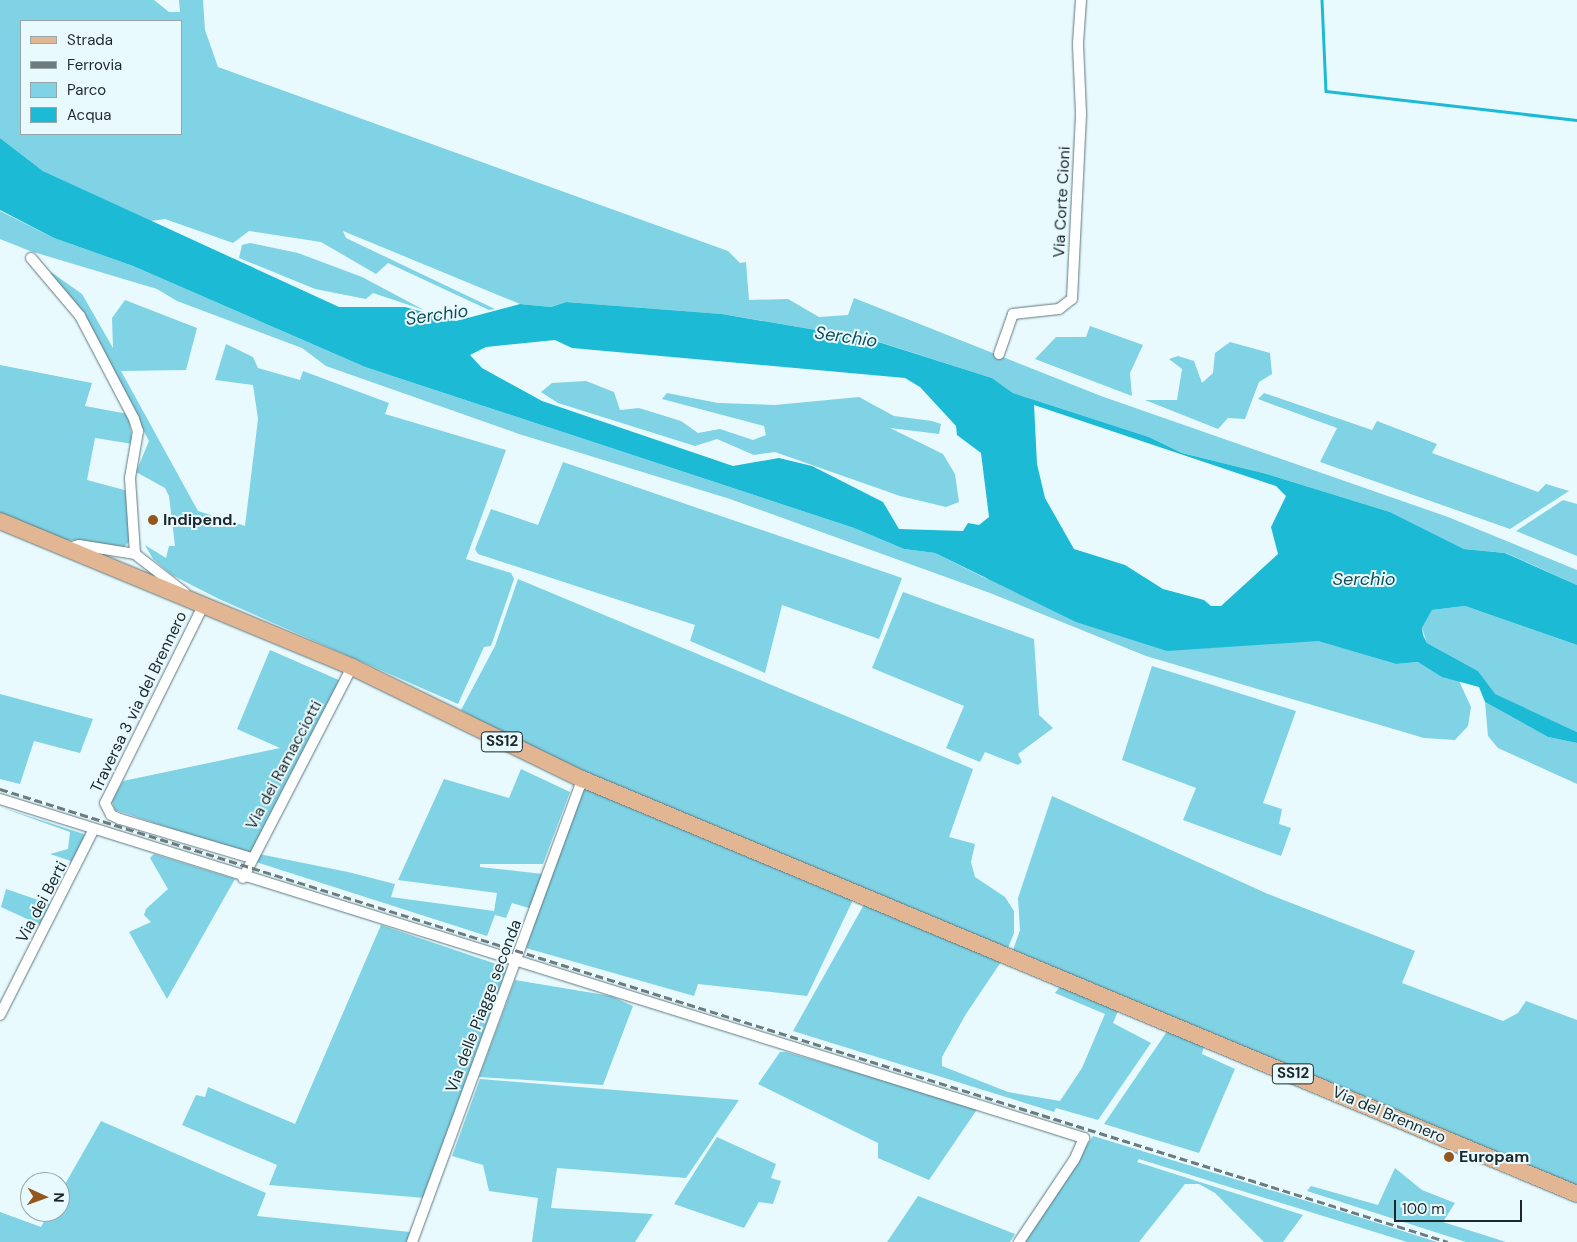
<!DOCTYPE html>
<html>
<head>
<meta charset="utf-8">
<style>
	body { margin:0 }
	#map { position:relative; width:1577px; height:1242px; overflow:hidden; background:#e8fafe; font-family:"DM Sans",sans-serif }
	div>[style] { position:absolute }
	.green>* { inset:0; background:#80d2e5 }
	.water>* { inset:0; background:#1dbad5 }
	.stream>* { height:2.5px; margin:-1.25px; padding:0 1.25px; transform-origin:1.25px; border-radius:1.25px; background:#1dbad5 }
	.roads { filter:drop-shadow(0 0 1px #5e787e) drop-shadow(0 0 1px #5e787e) }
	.minor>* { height:10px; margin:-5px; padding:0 5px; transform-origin:5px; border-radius:5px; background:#fff }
	.primary>* { height:16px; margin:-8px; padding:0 8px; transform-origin:8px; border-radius:8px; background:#e2b692 }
	.rail>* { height:2.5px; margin-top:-1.25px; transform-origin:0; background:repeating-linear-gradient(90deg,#6d7b7e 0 8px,transparent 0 12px) }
	.dots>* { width:14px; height:14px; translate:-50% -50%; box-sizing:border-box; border:2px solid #e8fafe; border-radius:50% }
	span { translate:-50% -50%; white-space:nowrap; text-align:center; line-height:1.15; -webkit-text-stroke:4px #e8fafe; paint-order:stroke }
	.shield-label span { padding:1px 4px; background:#e8fafe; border:1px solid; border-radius:4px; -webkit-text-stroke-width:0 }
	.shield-label { font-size:15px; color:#1c2729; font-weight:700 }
	.street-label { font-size:16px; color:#1c2729 }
	.poi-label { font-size:16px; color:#1c2729; font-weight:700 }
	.left { translate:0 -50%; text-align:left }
	.water-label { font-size:18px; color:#114d58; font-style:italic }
	.legend { position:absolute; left:20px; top:20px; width:162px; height:115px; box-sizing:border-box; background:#e8fafe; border:1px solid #96a6a9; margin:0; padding:6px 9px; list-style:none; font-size:15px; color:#1c2729 }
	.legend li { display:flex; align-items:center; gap:10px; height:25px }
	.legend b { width:25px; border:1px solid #96a6a9 }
	.north { position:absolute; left:20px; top:1172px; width:50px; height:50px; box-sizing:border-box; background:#e8fafe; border:1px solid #96a6a9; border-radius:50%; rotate:92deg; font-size:14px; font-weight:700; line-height:20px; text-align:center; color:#1c2729 }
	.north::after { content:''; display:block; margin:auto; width:18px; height:22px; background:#95561d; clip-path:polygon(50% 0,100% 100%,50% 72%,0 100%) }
	.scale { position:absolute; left:1394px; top:1200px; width:128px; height:22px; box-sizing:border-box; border:2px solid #1c2729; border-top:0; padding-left:6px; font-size:15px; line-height:18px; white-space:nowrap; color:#1c2729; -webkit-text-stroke:4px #e8fafe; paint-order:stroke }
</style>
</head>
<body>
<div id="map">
	<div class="green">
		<div style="clip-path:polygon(evenodd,0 0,154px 0,169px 12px,180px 12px,179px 0,203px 0,205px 30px,218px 67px,728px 251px,740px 263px,746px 262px,749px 300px,788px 299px,819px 317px,848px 315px,854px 298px,1101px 396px,1448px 517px,1577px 570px,1577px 585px,1506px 553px,1464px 549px,1390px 512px,1267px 474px,1182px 453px,1149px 437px,1013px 393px,992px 378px,870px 339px,722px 314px,566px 302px,551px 307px,520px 304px,343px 231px,346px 238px,495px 309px,489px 310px,388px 263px,376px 274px,321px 242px,249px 231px,233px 243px,165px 219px,151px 221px,43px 171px,0 138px,0 0,21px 21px,181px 21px,181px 134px,21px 134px,21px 21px)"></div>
		<div style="clip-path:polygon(0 211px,54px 238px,133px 266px,365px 367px,854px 528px,904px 549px,935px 553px,985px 578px,1285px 640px,1319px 641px,1396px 664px,1418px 662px,1459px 681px,1471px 707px,1468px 726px,1455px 740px,1424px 738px,1146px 656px,990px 593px,730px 499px,519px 434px,326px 366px,302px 348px,177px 301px,157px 289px,30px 251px,0 239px)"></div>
		<div style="clip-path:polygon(250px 243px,298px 253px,362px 277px,424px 310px,373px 293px,366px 299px,315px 289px,239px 258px,242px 245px)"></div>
		<div style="clip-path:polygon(51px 272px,82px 294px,113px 348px,112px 318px,125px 300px,197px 328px,186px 370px,121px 371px,198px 511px,245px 526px,258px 419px,253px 385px,215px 380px,226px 344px,253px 357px,258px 368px,300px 380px,303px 371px,389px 403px,385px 414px,506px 450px,466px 559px,511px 573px,514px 579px,491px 646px,484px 647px,458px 704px,219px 599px,172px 575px,153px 559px,145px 545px,166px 558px,169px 546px,175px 546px,169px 496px,165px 488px,136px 472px,149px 441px,78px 307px,50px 277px)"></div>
		<div style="clip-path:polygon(1090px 326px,1143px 345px,1130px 373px,1132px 396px,1035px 359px,1056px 337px,1086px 337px)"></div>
		<div style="clip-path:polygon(1230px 342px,1270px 353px,1272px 374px,1259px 382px,1245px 419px,1228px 418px,1218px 429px,1145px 400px,1177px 400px,1182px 369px,1169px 359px,1178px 356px,1194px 361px,1202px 383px,1213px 373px,1215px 353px)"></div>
		<div style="clip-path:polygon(0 365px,92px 383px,85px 406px,128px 414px,133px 444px,95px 438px,87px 480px,128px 491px,130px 541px,124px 547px,61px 539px,0 514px)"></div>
		<div style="clip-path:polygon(586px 381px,614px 392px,620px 410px,639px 408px,681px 421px,698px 433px,720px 429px,753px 440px,766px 435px,764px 426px,662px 399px,667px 393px,718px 403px,775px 405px,859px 397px,894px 416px,932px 421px,941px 424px,939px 434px,890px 428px,943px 454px,955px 474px,959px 502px,946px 507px,900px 496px,775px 452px,754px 455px,717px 439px,695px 446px,558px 403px,541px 392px,552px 383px)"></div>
		<div style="clip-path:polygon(1264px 393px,1372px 430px,1377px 421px,1437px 444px,1432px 453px,1538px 492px,1546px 484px,1569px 491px,1510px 529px,1320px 462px,1337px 428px,1258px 399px)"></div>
		<div style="clip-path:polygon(563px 462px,902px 578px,879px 639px,782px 605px,765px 673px,690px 641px,695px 625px,478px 554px,475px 549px,491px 509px,538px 525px)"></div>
		<div style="clip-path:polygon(1563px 500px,1577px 504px,1577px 556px,1516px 531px)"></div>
		<div style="clip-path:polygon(518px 579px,973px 769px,949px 837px,975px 844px,971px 862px,975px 877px,1005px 897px,1014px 911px,1014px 933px,1008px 948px,524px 747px,461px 710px,495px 646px)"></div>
		<div style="clip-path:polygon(903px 592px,1034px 639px,1039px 715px,1053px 728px,1018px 754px,1022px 762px,1018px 765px,985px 752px,980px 762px,946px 748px,964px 706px,872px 668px)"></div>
		<div style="clip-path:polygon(1465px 606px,1577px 645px,1577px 732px,1494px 694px,1478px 671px,1427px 643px,1422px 628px,1432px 610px)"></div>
		<div style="clip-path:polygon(270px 650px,341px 681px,252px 855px,115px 810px,112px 801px,123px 781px,280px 748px,237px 729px)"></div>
		<div style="clip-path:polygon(1152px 666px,1296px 711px,1263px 803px,1282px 809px,1279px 824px,1291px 828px,1281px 856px,1183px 820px,1196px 788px,1122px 760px)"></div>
		<div style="clip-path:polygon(0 694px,93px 719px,80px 753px,34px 741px,20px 784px,0 779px)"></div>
		<div style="clip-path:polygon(1485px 702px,1548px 737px,1577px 743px,1577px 784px,1498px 748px,1488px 736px)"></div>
		<div style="clip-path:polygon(521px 769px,570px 792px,543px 864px,480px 864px,480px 867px,543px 874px,532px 909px,512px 903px,506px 918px,495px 915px,487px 936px,256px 862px,259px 854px,348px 872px,395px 884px,391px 897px,494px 911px,497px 893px,398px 880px,444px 779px,509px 798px)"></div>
		<div style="clip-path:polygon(588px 787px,850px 897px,852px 902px,807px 996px,698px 984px,694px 996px,526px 948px,582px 789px)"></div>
		<div style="clip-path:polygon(1052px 796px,1268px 894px,1415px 951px,1402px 983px,1503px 1021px,1518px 1013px,1526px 1001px,1577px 1020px,1577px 1187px,1013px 950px,1020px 930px,1018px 898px)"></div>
		<div style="clip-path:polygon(0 807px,87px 835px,68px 877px,71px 861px,50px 854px,68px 849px,70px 832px)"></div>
		<div style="clip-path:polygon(154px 854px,235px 879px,167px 999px,129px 932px,151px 922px,144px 915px,146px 909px,168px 889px,150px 858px)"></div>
		<div style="clip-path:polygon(6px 889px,56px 906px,40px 925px,1px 907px)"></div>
		<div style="clip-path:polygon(866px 901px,1003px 959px,966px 1014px,942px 1057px,942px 1066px,1008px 1092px,1060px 1101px,1082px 1068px,1105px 1014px,1055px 993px,1061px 985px,1119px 1009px,1113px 1023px,1151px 1043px,1098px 1120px,1056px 1108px,1054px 1112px,793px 1031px)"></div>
		<div style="clip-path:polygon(381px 925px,508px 968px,425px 1198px,269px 1185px,277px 1165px,182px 1125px,196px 1095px,205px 1097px,208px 1087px,295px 1124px)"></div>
		<div style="clip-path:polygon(515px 980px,611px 996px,633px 1006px,603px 1085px,479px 1077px)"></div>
		<div style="clip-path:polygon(1168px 1030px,1204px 1046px,1202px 1054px,1235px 1069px,1199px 1153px,1104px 1124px)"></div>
		<div style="clip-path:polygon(780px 1052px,786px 1052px,978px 1108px,929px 1180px,878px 1158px,878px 1143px,758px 1084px)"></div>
		<div style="clip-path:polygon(480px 1079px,739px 1100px,686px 1178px,557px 1168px,551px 1208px,653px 1214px,635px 1242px,532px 1242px,538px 1198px,489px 1191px,483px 1165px,452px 1156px)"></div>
		<div style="clip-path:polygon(101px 1121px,266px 1193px,257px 1216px,410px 1232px,407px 1242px,0 1242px,0 1212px,41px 1227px,49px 1212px,60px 1212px,60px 1193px)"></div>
		<div style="clip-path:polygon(1093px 1136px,1343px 1212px,1437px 1242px,1407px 1242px,1139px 1159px,1137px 1162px,1303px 1215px,1283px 1242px,1264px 1242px,1215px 1193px,1199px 1184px,1185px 1184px,1139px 1242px,1024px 1242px)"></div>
		<div style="clip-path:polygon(717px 1137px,776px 1164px,771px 1178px,781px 1181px,773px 1204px,759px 1202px,744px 1228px,674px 1204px)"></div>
		<div style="clip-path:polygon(1395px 1168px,1422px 1190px,1455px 1203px,1443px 1222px,1506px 1242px,1466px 1242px,1307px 1191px,1311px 1186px,1378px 1205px)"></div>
		<div style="clip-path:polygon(918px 1196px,1015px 1234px,1010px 1242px,887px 1242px)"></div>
	</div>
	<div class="water">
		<div style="clip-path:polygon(evenodd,0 138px,43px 171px,339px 307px,405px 307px,456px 321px,520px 304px,551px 307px,566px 302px,722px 314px,869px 339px,992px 378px,1013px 393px,1149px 437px,1182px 453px,1267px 474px,1390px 512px,1464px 549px,1505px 553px,1577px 585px,1577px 645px,1465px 606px,1432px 610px,1422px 628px,1423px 635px,1427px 643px,1478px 671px,1495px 694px,1577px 732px,1577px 743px,1548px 737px,1485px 702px,1479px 687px,1442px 677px,1418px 662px,1396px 664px,1318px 641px,1167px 651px,1076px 622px,935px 553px,904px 549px,854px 528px,365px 367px,133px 266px,54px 238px,0 210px,0 138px,555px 340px,572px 348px,905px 378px,920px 387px,956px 426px,957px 435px,981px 453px,989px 517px,979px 525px,968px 523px,963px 531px,899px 529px,883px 502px,812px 466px,779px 458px,733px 466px,542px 401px,482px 368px,470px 355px,486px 347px,555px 340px,0 138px,1034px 405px,1276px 486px,1286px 496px,1271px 527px,1278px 554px,1221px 606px,1211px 606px,1204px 600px,1163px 589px,1125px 565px,1074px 549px,1045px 498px,1037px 464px,1034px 405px)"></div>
	</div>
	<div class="stream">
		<div style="left:1322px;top:0;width:91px;rotate:87.5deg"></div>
		<div style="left:1326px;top:91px;width:253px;rotate:6.6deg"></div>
	</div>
	<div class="roads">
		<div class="minor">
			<div style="left:31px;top:258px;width:76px;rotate:49.8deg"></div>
			<div style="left:80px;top:316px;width:116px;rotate:62.3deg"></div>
			<div style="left:134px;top:419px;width:13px;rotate:72deg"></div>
			<div style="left:138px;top:431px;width:48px;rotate:99.7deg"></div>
			<div style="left:130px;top:478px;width:76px;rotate:86.2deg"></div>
			<div style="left:999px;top:354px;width:42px;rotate:-70.7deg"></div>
			<div style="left:1013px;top:314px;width:46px;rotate:-6.2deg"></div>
			<div style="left:1059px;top:309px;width:16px;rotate:-38deg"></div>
			<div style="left:1072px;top:299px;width:186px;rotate:-87.2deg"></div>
			<div style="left:1081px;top:113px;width:70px;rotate:-92.5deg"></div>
			<div style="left:1078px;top:43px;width:43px;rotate:-86deg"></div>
			<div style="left:69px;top:548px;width:10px;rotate:-17deg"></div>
			<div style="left:79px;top:545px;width:57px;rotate:9.1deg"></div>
			<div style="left:135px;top:554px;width:63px;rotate:38deg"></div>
			<div style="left:204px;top:604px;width:222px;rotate:116.4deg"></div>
			<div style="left:105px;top:803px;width:13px;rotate:63deg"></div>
			<div style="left:111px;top:815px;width:10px;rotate:24deg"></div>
			<div style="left:120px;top:819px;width:138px;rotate:16.5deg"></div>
			<div style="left:0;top:799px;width:1136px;rotate:17.37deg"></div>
			<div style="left:1084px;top:1138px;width:24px;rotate:114deg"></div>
			<div style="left:1074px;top:1160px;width:99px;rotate:123.9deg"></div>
			<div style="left:243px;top:878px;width:237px;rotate:-62.7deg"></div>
			<div style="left:0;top:1015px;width:208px;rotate:-63.2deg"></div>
			<div style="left:412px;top:1242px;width:493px;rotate:-69.8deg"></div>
		</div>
		<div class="primary">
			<div style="left:0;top:521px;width:381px;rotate:22.5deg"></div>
			<div style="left:352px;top:667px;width:256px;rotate:26deg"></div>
			<div style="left:582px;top:779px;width:1078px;rotate:22.64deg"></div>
		</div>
	</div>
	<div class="rail">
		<div style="left:0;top:789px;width:1517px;rotate:17.37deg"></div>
	</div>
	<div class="dots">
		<div style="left:153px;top:520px;background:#95561d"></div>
		<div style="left:1449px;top:1157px;background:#95561d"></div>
	</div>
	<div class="shield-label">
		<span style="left:502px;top:742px">SS12</span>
		<span style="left:1293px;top:1074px">SS12</span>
	</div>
	<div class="street-label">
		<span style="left:1062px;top:202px;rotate:-87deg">Via Corte Cioni</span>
		<span style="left:139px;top:702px;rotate:-64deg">Traversa 3 via del Brennero</span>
		<span style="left:284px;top:765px;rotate:-62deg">Via dei Ramacciotti</span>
		<span style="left:42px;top:902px;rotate:-62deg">Via dei Berti</span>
		<span style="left:484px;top:1006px;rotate:-69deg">Via delle Piagge seconda</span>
		<span style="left:1389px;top:1115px;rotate:23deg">Via del Brennero</span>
	</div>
	<div class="poi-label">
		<span class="left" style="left:163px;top:520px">Indipend.</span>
		<span class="left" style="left:1459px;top:1157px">Europam</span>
	</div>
	<div class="water-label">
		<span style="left:437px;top:315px;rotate:-8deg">Serchio</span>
		<span style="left:846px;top:337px;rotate:8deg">Serchio</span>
		<span style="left:1364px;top:579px">Serchio</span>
	</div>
	<ul class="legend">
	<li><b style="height:6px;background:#e2b692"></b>Strada</li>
	<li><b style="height:6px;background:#6d7b7e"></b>Ferrovia</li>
	<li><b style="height:14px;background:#80d2e5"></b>Parco</li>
	<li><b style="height:14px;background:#1dbad5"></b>Acqua</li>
	</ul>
	<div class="north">N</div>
	<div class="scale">100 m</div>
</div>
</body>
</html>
